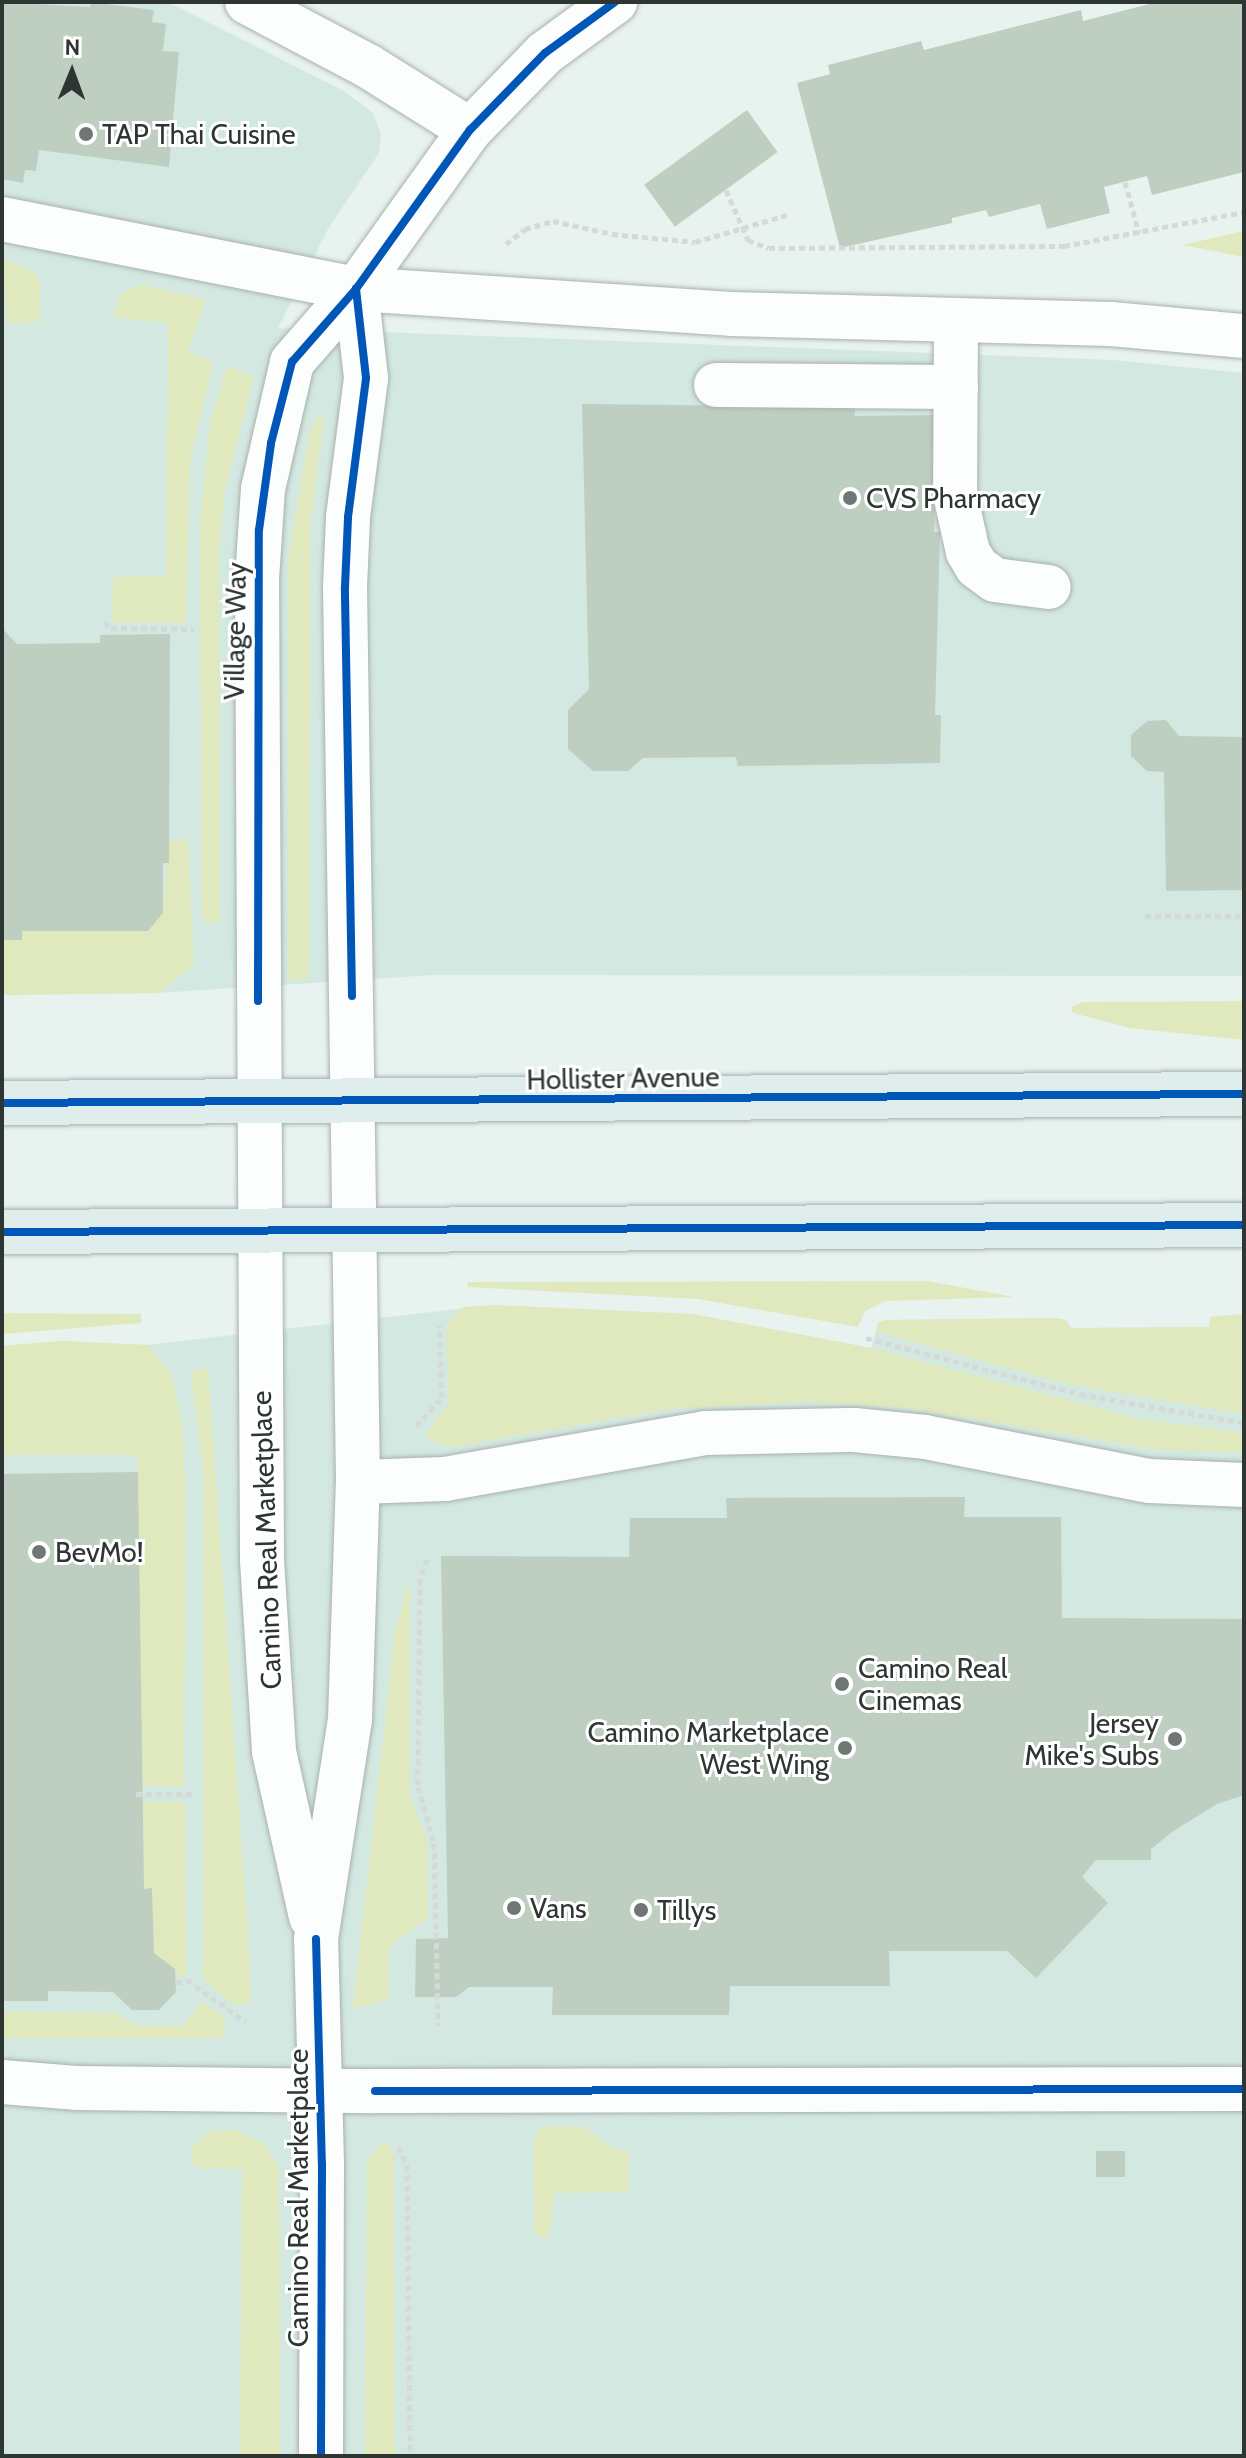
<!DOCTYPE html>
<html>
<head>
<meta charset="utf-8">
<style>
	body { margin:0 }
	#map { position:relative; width:1246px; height:2458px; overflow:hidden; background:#e8f3f0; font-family:Cabin,sans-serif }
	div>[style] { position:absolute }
	.built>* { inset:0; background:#d3e8e1 }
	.green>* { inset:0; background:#e0e9bd }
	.building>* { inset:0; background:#becfc1; transform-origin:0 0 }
	.path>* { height:5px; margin-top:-2.5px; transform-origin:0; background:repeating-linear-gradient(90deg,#d5d9d7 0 6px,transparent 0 10px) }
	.roads { filter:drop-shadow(0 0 2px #a9b1af) drop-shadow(0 0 2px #a9b1af) }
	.minor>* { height:44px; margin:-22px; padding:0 22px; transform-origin:22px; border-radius:22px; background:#fcfdfd }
	.major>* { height:44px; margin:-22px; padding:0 22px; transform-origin:22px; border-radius:22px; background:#e0eded }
	.cycleway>* { height:8px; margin:-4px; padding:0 4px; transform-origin:4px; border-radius:4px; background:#0057b8 }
	.dots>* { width:22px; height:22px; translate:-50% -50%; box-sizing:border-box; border:4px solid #fff; border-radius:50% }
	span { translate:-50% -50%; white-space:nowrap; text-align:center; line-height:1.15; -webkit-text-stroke:6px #fff; paint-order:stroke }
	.poi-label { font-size:28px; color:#2e3633 }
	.left { translate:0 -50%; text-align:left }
	.right { translate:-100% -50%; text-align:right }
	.street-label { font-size:28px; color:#2e3633 }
	.frame { position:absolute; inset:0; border:4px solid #2e3633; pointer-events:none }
	.north { position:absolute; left:32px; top:32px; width:80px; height:80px; -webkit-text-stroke:6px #fff; paint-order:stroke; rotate:1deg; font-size:22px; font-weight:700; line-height:32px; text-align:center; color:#2e3633 }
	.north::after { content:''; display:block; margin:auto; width:28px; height:36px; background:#2e3633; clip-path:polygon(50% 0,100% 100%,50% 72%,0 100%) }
</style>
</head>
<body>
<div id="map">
	<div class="built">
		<div style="clip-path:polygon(2px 2px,168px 2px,344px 91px,373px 113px,381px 134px,379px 153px,328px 229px,278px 328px,1113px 360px,1244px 373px,1244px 976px,433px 975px,158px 993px,2px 995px)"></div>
		<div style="clip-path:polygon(492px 1305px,692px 1314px,871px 1348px,878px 1323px,885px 1320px,1055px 1318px,1066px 1320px,1071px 1328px,1209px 1327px,1210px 1317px,1244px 1314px,1244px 2456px,2px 2456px,2px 1346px,62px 1341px,147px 1345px)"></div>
	</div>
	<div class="green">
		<div style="clip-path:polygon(1244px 231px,1244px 257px,1182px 245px)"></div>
		<div style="clip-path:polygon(2px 258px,34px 272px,40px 283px,41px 321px,8px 324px)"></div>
		<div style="clip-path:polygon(142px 285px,206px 299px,188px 352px,213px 362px,190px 463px,186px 623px,112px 623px,113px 577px,166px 576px,168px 323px,113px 317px,121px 293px)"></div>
		<div style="clip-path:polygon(227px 366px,254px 376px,225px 490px,219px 552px,220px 922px,202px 922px,200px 527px,210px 422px)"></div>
		<div style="clip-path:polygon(320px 413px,324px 416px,310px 528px,309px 978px,294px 981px,288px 977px,288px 557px,310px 431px)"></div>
		<div style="clip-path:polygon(169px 840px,188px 840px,194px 965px,158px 993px,2px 995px,2px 940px,22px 940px,22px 931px,148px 931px,163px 913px)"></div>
		<div style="clip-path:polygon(1244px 1001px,1244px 1040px,1130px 1028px,1073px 1013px,1071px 1007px,1083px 1002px)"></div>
		<div style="clip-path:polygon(927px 1281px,1014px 1297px,886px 1301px,865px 1311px,858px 1327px,698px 1299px,467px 1287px,468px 1282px)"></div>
		<div style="clip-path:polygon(492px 1305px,692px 1314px,871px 1348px,1136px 1418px,1244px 1433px,1244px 1453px,1160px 1450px,908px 1408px,808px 1402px,669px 1409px,451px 1447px,438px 1444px,425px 1436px,449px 1402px,446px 1324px,464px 1307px)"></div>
		<div style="clip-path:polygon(2px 1313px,141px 1314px,141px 1323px,2px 1334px)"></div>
		<div style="clip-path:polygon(1244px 1314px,1244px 1414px,1067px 1384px,877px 1332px,878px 1323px,885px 1320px,1055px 1318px,1066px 1320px,1071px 1328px,1209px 1327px,1210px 1317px)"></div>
		<div style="clip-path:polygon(62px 1341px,147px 1345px,172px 1374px,182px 1423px,186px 1495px,184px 1787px,142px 1786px,137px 1455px,2px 1455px,2px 1346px)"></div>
		<div style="clip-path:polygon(208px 1368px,250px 1964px,251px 2002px,234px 2005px,203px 1979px,203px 1465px,190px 1372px)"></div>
		<div style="clip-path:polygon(406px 1587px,410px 1589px,409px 1793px,427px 1842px,428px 1918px,389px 1946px,389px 2000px,353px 2008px,395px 1634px)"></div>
		<div style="clip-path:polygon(143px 1802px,185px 1802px,187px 1976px,169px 1976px,144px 1949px)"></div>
		<div style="clip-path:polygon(202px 2001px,226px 2018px,222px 2038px,2px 2038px,2px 2012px,116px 2013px,136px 2026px,183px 2026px)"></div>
		<div style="clip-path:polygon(541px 2127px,584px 2127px,614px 2149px,629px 2152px,629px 2192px,555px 2193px,549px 2238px,539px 2238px,534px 2230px,533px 2142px)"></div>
		<div style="clip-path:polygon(238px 2130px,266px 2145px,279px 2168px,280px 2456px,240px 2456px,242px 2169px,198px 2168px,191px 2160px,193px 2146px,210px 2131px)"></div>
		<div style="clip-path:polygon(380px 2144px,388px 2144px,394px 2154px,395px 2456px,365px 2456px,367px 2161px)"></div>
	</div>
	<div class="building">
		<div style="clip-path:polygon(2px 2px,90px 7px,91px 2px,154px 10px,152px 22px,166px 24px,163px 51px,179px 52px,169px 167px,39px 150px,36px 171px,25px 170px,23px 183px,2px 179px)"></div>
		<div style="clip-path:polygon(1157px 2px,1244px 2px,1244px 172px,1152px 195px,1147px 176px,1104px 187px,1110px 213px,1047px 229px,1040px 204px,989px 217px,986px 210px,952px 218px,952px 223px,840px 248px,797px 83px,830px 74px,828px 65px,921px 41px,924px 50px,1081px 10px,1083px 21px)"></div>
		<div style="left:747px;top:110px;width:52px;height:127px;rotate:54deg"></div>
		<div style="clip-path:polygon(582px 404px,855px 407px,855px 416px,939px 415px,934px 532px,940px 532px,935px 715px,941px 715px,940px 763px,738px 766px,736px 757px,643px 758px,628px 771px,593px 771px,568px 749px,568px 710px,589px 689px)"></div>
		<div style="clip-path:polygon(2px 628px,17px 644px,100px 643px,100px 635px,170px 634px,169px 863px,163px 863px,163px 913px,148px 931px,22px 931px,22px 940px,2px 940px)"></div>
		<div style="clip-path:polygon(1166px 720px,1179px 736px,1244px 737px,1244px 890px,1166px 891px,1164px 772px,1147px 771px,1131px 756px,1131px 735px,1147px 721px)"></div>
		<div style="clip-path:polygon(138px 1472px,144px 1889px,152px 1888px,154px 1953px,175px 1969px,176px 1992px,159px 2010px,132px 2010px,113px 1992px,48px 1991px,48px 2001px,2px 2001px,2px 1474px)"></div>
		<div style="clip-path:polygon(965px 1497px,964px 1517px,1061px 1517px,1062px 1618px,1244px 1619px,1244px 1795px,1217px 1804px,1172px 1832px,1151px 1849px,1151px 1860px,1096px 1860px,1082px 1877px,1108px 1903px,1036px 1978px,1007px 1951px,889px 1951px,890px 1986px,730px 1986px,729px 2015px,552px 2015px,553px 1987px,469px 1987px,456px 1997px,415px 1997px,416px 1939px,448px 1938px,441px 1556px,629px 1557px,630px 1518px,727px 1518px,726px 1498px)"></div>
		<div style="left:1096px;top:2151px;width:29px;height:26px"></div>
	</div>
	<div class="path">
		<div style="left:1125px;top:182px;width:53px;rotate:74.6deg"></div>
		<div style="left:726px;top:190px;width:55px;rotate:66.3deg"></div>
		<div style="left:748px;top:240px;width:22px;rotate:21deg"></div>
		<div style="left:769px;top:248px;width:295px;rotate:-0.4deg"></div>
		<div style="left:1064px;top:246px;width:183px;rotate:-10.7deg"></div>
		<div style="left:506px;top:244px;width:24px;rotate:-38deg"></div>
		<div style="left:525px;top:229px;width:29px;rotate:-16deg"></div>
		<div style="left:553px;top:221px;width:60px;rotate:12.4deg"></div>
		<div style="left:612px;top:234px;width:83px;rotate:5.5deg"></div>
		<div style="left:695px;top:242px;width:96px;rotate:-16.4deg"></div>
		<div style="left:104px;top:623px;width:9px;rotate:36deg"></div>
		<div style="left:111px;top:628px;width:83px;rotate:0.7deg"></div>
		<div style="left:1145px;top:916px;width:99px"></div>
		<div style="left:866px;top:1338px;width:221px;rotate:14.7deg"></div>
		<div style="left:1080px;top:1394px;width:167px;rotate:10deg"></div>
		<div style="left:416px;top:1426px;width:39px;rotate:-48deg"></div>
		<div style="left:442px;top:1397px;width:72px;rotate:-92.4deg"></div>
		<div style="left:427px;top:1559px;width:21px;rotate:109deg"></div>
		<div style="left:420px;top:1579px;width:208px;rotate:90.6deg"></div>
		<div style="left:418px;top:1787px;width:58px;rotate:74.1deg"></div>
		<div style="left:434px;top:1843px;width:183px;rotate:88.7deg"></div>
		<div style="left:136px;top:1794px;width:57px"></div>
		<div style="left:176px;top:1982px;width:18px;rotate:-3deg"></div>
		<div style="left:195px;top:1986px;width:62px;rotate:35.2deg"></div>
		<div style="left:398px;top:2147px;width:20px;rotate:63deg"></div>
		<div style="left:407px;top:2165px;width:291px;rotate:89.4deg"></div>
	</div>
	<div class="roads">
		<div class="minor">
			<div style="left:247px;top:2px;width:137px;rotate:27.9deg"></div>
			<div style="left:368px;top:66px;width:120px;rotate:32.1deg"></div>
			<div style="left:2px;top:219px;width:361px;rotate:11.2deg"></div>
			<div style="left:356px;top:289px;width:376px;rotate:3.8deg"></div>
			<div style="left:731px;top:314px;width:380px;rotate:1.5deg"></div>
			<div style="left:1111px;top:324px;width:134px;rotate:5.2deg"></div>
			<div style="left:956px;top:320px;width:174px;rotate:90.3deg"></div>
			<div style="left:955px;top:494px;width:59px;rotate:77.4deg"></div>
			<div style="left:968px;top:552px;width:17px;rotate:59deg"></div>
			<div style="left:977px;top:567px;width:22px;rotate:36deg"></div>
			<div style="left:995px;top:580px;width:54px;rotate:7.4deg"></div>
			<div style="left:716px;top:385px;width:240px;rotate:0.5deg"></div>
			<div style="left:358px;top:1482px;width:87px;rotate:-2deg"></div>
			<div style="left:445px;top:1479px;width:264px;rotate:-10deg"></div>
			<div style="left:705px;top:1433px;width:149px;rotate:-1.2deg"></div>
			<div style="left:854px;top:1430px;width:71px;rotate:5.6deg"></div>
			<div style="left:925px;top:1437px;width:229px;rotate:11.1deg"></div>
			<div style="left:1150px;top:1481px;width:94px;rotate:2.4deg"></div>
			<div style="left:311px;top:1917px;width:170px;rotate:-102.6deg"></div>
			<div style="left:274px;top:1751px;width:191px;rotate:-93.6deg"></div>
			<div style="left:262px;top:1560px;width:981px;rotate:-90.29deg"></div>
			<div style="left:257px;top:579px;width:90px;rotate:-86.2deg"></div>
			<div style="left:263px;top:489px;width:130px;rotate:-77.1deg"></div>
			<div style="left:292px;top:362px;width:97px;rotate:-48.8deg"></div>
			<div style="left:356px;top:289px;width:196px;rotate:-54.4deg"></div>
			<div style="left:470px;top:130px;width:107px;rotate:-45.8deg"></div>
			<div style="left:545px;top:53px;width:87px;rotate:-36.1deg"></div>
			<div style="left:2px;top:2082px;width:74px;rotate:4.6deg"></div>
			<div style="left:76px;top:2088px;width:299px;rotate:0.6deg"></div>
			<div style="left:375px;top:2091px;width:869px;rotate:-0.13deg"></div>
			<div style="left:321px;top:2456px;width:292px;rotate:-89.8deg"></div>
			<div style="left:322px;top:2164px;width:225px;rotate:-91.5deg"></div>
			<div style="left:316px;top:1939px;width:223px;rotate:-81.2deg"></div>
			<div style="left:350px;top:1719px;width:237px;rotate:-88.1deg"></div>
			<div style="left:358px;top:1482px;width:895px;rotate:-90.83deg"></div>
			<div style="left:345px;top:587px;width:70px;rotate:-87.5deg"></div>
			<div style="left:348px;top:517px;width:140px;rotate:-82.6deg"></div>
			<div style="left:366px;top:378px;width:90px;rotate:-96.4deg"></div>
		</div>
		<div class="major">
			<div style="left:2px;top:1103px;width:1242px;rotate:-0.42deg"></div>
			<div style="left:2px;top:1232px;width:1242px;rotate:-0.32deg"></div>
		</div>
	</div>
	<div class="cycleway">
		<div style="left:352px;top:996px;width:409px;rotate:-91deg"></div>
		<div style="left:345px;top:587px;width:70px;rotate:-87.5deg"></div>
		<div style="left:348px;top:517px;width:140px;rotate:-82.6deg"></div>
		<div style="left:366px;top:378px;width:90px;rotate:-96.4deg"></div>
		<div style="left:258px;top:1001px;width:471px;rotate:-89.9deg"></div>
		<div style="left:259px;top:530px;width:88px;rotate:-82.1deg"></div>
		<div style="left:271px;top:443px;width:84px;rotate:-75.5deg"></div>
		<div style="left:292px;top:362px;width:97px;rotate:-48.8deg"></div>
		<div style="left:356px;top:289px;width:196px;rotate:-54.4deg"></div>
		<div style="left:470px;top:130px;width:107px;rotate:-45.8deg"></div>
		<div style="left:545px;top:53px;width:87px;rotate:-36.1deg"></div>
		<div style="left:2px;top:1103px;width:1242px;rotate:-0.42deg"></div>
		<div style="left:2px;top:1232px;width:1242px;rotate:-0.32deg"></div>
		<div style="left:316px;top:1939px;width:225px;rotate:88.5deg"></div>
		<div style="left:322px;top:2164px;width:292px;rotate:90.2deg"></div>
		<div style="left:375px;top:2091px;width:869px;rotate:-0.13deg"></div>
	</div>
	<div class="dots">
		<div style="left:86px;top:134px;background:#6f7875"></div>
		<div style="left:850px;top:498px;background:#6f7875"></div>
		<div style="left:39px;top:1552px;background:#6f7875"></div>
		<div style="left:842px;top:1684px;background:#6f7875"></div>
		<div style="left:1175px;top:1739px;background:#6f7875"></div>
		<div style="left:845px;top:1748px;background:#6f7875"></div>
		<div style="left:514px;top:1908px;background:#6f7875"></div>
		<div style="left:641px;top:1910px;background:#6f7875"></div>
	</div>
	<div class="poi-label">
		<span class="left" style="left:102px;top:134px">TAP Thai Cuisine</span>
		<span class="left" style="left:866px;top:498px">CVS Pharmacy</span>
		<span class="left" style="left:55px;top:1552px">BevMo!</span>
		<span class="left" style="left:858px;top:1684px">Camino Real<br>Cinemas</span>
		<span class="right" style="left:1159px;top:1739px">Jersey<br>Mike's Subs</span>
		<span class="right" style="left:829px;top:1748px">Camino Marketplace<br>West Wing</span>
		<span class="left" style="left:530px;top:1908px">Vans</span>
		<span class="left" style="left:657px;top:1910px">Tillys</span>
	</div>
	<div class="street-label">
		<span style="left:235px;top:631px;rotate:-89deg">Village Way</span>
		<span style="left:623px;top:1078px;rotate:-1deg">Hollister Avenue</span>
		<span style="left:266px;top:1540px;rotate:-92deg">Camino Real Marketplace</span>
		<span style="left:298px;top:2198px;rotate:-90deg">Camino Real Marketplace</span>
	</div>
	<div class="frame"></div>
	<div class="north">N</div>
</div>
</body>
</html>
